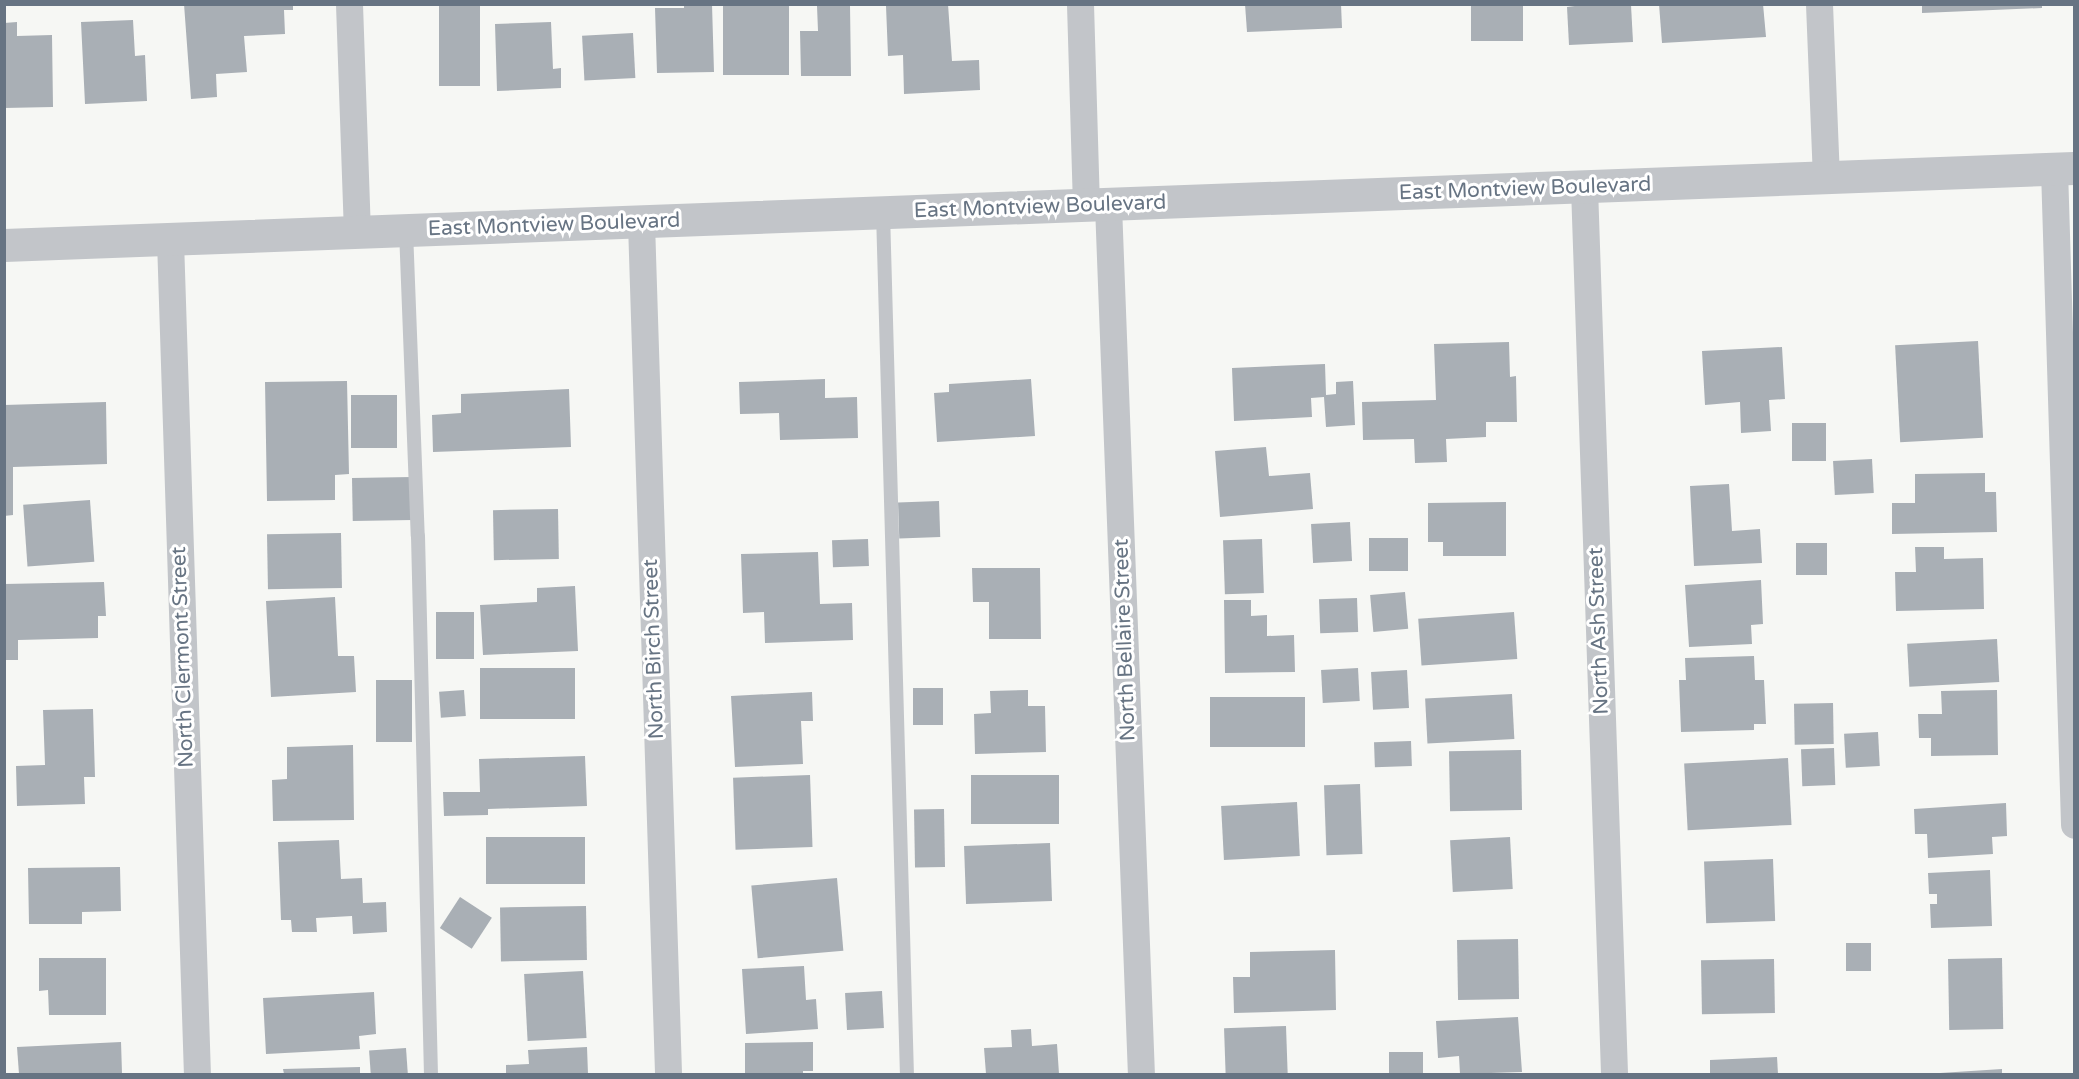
<!DOCTYPE html>
<html>
<head>
<meta charset="utf-8">
<style>
	body { margin:0 }
	#map { position:relative; width:2079px; height:1079px; overflow:hidden; background:#f6f7f4; font-family:"Varela Round",sans-serif }
	div>[style] { position:absolute }
	.building>* { inset:0; background:#a9afb5; transform-origin:0 0 }
	.service>* { height:14px; margin:-7px; padding:0 7px; transform-origin:7px; border-radius:7px; background:#c2c5c9 }
	.minor>* { height:27px; margin:-13.5px; padding:0 13.5px; transform-origin:13.5px; border-radius:13.5px; background:#c2c5c9 }
	.tertiary>* { height:33px; margin:-16.5px; padding:0 16.5px; transform-origin:16.5px; border-radius:16.5px; background:#c2c5c9 }
	span { translate:-50% -50%; white-space:nowrap; text-align:center; line-height:1.15; -webkit-text-stroke:6px #fff; paint-order:stroke }
	.street-label { font-size:21px; color:#677483 }
	.frame { position:absolute; inset:0; border:6px solid #677483; pointer-events:none }
</style>
</head>
<body>
<div id="map">
	<div class="building">
		<div style="clip-path:polygon(184px 4px,293px 4px,293px 10px,284px 10px,285px 34px,244px 36px,247px 72px,216px 74px,217px 97px,191px 99px)"></div>
		<div style="left:439px;top:4px;width:41px;height:82px"></div>
		<div style="clip-path:polygon(684px 4px,712px 4px,714px 72px,657px 73px,655px 8px,684px 8px)"></div>
		<div style="left:723px;top:4px;width:66px;height:71px"></div>
		<div style="clip-path:polygon(948px 4px,952px 61px,979px 60px,980px 90px,904px 94px,903px 55px,888px 56px,886px 6px)"></div>
		<div style="clip-path:polygon(1245px 4px,1341px 4px,1342px 28px,1247px 32px)"></div>
		<div style="left:1471px;top:4px;width:52px;height:37px"></div>
		<div style="clip-path:polygon(1590px 4px,1631px 5px,1633px 42px,1569px 45px,1567px 7px)"></div>
		<div style="clip-path:polygon(1659px 4px,1763px 4px,1766px 37px,1662px 43px)"></div>
		<div style="clip-path:polygon(1922px 4px,2042px 4px,2042px 8px,1922px 13px)"></div>
		<div style="clip-path:polygon(850px 5px,851px 76px,801px 76px,800px 31px,818px 31px,817px 6px)"></div>
		<div style="clip-path:polygon(133px 20px,135px 56px,145px 55px,147px 101px,85px 104px,81px 22px)"></div>
		<div style="clip-path:polygon(17px 22px,17px 36px,52px 35px,53px 107px,4px 108px,4px 23px)"></div>
		<div style="clip-path:polygon(551px 22px,553px 69px,561px 68px,561px 88px,497px 91px,495px 24px)"></div>
		<div style="left:633px;top:33px;width:45px;height:51px;rotate:87deg"></div>
		<div style="left:1978px;top:341px;width:97px;height:83px;rotate:87deg"></div>
		<div style="clip-path:polygon(1509px 342px,1510px 377px,1516px 376px,1517px 422px,1486px 422px,1486px 437px,1446px 439px,1447px 462px,1415px 463px,1414px 439px,1363px 440px,1362px 402px,1436px 400px,1434px 344px)"></div>
		<div style="clip-path:polygon(1782px 347px,1785px 399px,1769px 400px,1771px 431px,1741px 433px,1740px 402px,1705px 405px,1702px 351px)"></div>
		<div style="clip-path:polygon(1325px 364px,1326px 395px,1336px 394px,1336px 382px,1353px 381px,1355px 425px,1326px 427px,1324px 397px,1311px 398px,1312px 417px,1234px 421px,1232px 368px)"></div>
		<div style="clip-path:polygon(825px 379px,825px 398px,857px 397px,858px 438px,780px 440px,779px 413px,740px 414px,739px 382px)"></div>
		<div style="clip-path:polygon(1031px 379px,1035px 436px,937px 442px,934px 393px,949px 392px,949px 384px)"></div>
		<div style="clip-path:polygon(347px 381px,349px 474px,335px 475px,335px 500px,267px 501px,265px 382px)"></div>
		<div style="clip-path:polygon(569px 389px,571px 447px,433px 452px,432px 415px,461px 413px,461px 394px)"></div>
		<div style="left:351px;top:395px;width:46px;height:53px"></div>
		<div style="clip-path:polygon(106px 402px,107px 464px,13px 467px,13px 515px,4px 516px,4px 405px)"></div>
		<div style="left:1792px;top:423px;width:34px;height:38px"></div>
		<div style="clip-path:polygon(1266px 447px,1269px 476px,1310px 473px,1313px 509px,1220px 517px,1215px 451px)"></div>
		<div style="left:1872px;top:459px;width:34px;height:39px;rotate:87deg"></div>
		<div style="clip-path:polygon(1985px 473px,1985px 492px,1996px 492px,1997px 532px,1892px 534px,1892px 503px,1915px 503px,1915px 474px)"></div>
		<div style="left:412px;top:477px;width:43px;height:60px;rotate:89deg"></div>
		<div style="clip-path:polygon(1729px 484px,1732px 531px,1760px 529px,1762px 563px,1694px 566px,1690px 486px)"></div>
		<div style="left:90px;top:500px;width:62px;height:67px;rotate:86deg"></div>
		<div style="left:939px;top:501px;width:36px;height:41px;rotate:88deg"></div>
		<div style="clip-path:polygon(1506px 502px,1506px 556px,1443px 556px,1443px 542px,1428px 542px,1428px 503px)"></div>
		<div style="left:558px;top:509px;width:50px;height:65px;rotate:89deg"></div>
		<div style="left:1350px;top:522px;width:39px;height:39px;rotate:87deg"></div>
		<div style="left:341px;top:533px;width:55px;height:74px;rotate:89deg"></div>
		<div style="left:1369px;top:538px;width:39px;height:33px"></div>
		<div style="left:868px;top:539px;width:27px;height:36px;rotate:88deg"></div>
		<div style="left:1262px;top:539px;width:54px;height:39px;rotate:88deg"></div>
		<div style="left:1796px;top:543px;width:31px;height:32px"></div>
		<div style="clip-path:polygon(1915px 547px,1944px 547px,1944px 559px,1983px 558px,1984px 609px,1896px 611px,1895px 572px,1916px 572px)"></div>
		<div style="clip-path:polygon(818px 552px,820px 604px,852px 603px,853px 640px,765px 643px,764px 612px,743px 613px,741px 554px)"></div>
		<div style="clip-path:polygon(972px 568px,1040px 568px,1041px 639px,989px 639px,989px 602px,973px 602px)"></div>
		<div style="clip-path:polygon(1761px 580px,1763px 624px,1751px 625px,1752px 644px,1689px 647px,1685px 585px)"></div>
		<div style="clip-path:polygon(104px 582px,106px 616px,98px 616px,98px 638px,18px 640px,18px 660px,4px 660px,4px 584px)"></div>
		<div style="clip-path:polygon(575px 586px,578px 651px,483px 655px,480px 605px,537px 602px,537px 588px)"></div>
		<div style="left:1405px;top:592px;width:37px;height:35px;rotate:85deg"></div>
		<div style="clip-path:polygon(335px 597px,338px 656px,354px 656px,356px 692px,271px 697px,266px 601px)"></div>
		<div style="left:1357px;top:598px;width:34px;height:38px;rotate:88deg"></div>
		<div style="clip-path:polygon(1224px 600px,1251px 600px,1251px 616px,1267px 615px,1267px 636px,1294px 635px,1295px 672px,1225px 673px)"></div>
		<div style="left:436px;top:612px;width:38px;height:47px"></div>
		<div style="left:1514px;top:612px;width:47px;height:96px;rotate:86deg"></div>
		<div style="left:1997px;top:639px;width:43px;height:90px;rotate:87deg"></div>
		<div style="clip-path:polygon(1754px 656px,1755px 680px,1764px 680px,1766px 724px,1754px 724px,1754px 730px,1681px 732px,1679px 680px,1686px 680px,1685px 658px)"></div>
		<div style="left:480px;top:668px;width:95px;height:51px"></div>
		<div style="left:1358px;top:668px;width:33px;height:37px;rotate:87deg"></div>
		<div style="left:1407px;top:670px;width:38px;height:36px;rotate:87deg"></div>
		<div style="left:376px;top:680px;width:36px;height:62px"></div>
		<div style="left:913px;top:688px;width:30px;height:37px"></div>
		<div style="left:464px;top:690px;width:26px;height:25px;rotate:86deg"></div>
		<div style="clip-path:polygon(1028px 690px,1028px 706px,1045px 706px,1046px 752px,975px 754px,974px 714px,991px 713px,990px 691px)"></div>
		<div style="clip-path:polygon(1997px 690px,1998px 755px,1931px 756px,1931px 738px,1919px 738px,1918px 714px,1942px 714px,1941px 691px)"></div>
		<div style="clip-path:polygon(812px 692px,813px 721px,801px 721px,803px 764px,735px 767px,731px 696px)"></div>
		<div style="left:1512px;top:694px;width:45px;height:87px;rotate:87deg"></div>
		<div style="left:1305px;top:697px;width:50px;height:95px;rotate:90deg"></div>
		<div style="left:1833px;top:703px;width:41px;height:39px;rotate:89deg"></div>
		<div style="clip-path:polygon(93px 709px,95px 777px,84px 777px,85px 804px,17px 806px,16px 766px,45px 765px,43px 710px)"></div>
		<div style="left:1878px;top:732px;width:34px;height:34px;rotate:87deg"></div>
		<div style="left:1411px;top:741px;width:25px;height:37px;rotate:88deg"></div>
		<div style="clip-path:polygon(353px 745px,354px 820px,273px 821px,272px 780px,287px 779px,287px 747px)"></div>
		<div style="left:1834px;top:748px;width:37px;height:33px;rotate:88deg"></div>
		<div style="left:1521px;top:750px;width:60px;height:72px;rotate:89deg"></div>
		<div style="clip-path:polygon(585px 756px,587px 806px,488px 809px,488px 815px,444px 816px,443px 792px,480px 792px,479px 759px)"></div>
		<div style="left:1788px;top:758px;width:67px;height:104px;rotate:87deg"></div>
		<div style="left:810px;top:775px;width:72px;height:77px;rotate:88deg"></div>
		<div style="left:971px;top:775px;width:88px;height:49px"></div>
		<div style="left:1360px;top:784px;width:70px;height:36px;rotate:88deg"></div>
		<div style="left:1297px;top:802px;width:54px;height:76px;rotate:87deg"></div>
		<div style="clip-path:polygon(2006px 803px,2007px 836px,1992px 837px,1993px 854px,1928px 858px,1927px 834px,1915px 834px,1914px 809px)"></div>
		<div style="left:944px;top:809px;width:58px;height:30px;rotate:89deg"></div>
		<div style="left:585px;top:837px;width:47px;height:99px;rotate:90deg"></div>
		<div style="left:1510px;top:837px;width:52px;height:60px;rotate:87deg"></div>
		<div style="clip-path:polygon(339px 840px,341px 879px,362px 878px,363px 903px,386px 902px,387px 932px,353px 934px,352px 916px,316px 918px,317px 932px,292px 932px,291px 920px,281px 920px,278px 842px)"></div>
		<div style="left:1050px;top:843px;width:58px;height:86px;rotate:88deg"></div>
		<div style="left:1773px;top:859px;width:62px;height:69px;rotate:88deg"></div>
		<div style="clip-path:polygon(120px 867px,121px 911px,82px 912px,82px 924px,29px 924px,28px 868px)"></div>
		<div style="clip-path:polygon(1990px 870px,1992px 926px,1931px 928px,1930px 904px,1937px 904px,1937px 894px,1929px 894px,1928px 873px)"></div>
		<div style="left:837px;top:878px;width:73px;height:86px;rotate:85deg"></div>
		<div style="left:460px;top:897px;width:38px;height:37px;rotate:33deg"></div>
		<div style="left:586px;top:906px;width:54px;height:86px;rotate:89deg"></div>
		<div style="left:1518px;top:939px;width:60px;height:61px;rotate:89deg"></div>
		<div style="left:1846px;top:943px;width:25px;height:28px"></div>
		<div style="clip-path:polygon(1335px 950px,1336px 1010px,1234px 1013px,1233px 977px,1250px 977px,1250px 952px)"></div>
		<div style="clip-path:polygon(39px 958px,106px 958px,106px 1015px,49px 1015px,48px 990px,39px 991px)"></div>
		<div style="left:2002px;top:958px;width:71px;height:54px;rotate:89deg"></div>
		<div style="left:1774px;top:959px;width:54px;height:73px;rotate:89deg"></div>
		<div style="clip-path:polygon(804px 966px,806px 1000px,816px 999px,818px 1029px,746px 1034px,742px 969px)"></div>
		<div style="left:583px;top:971px;width:67px;height:59px;rotate:87deg"></div>
		<div style="left:882px;top:991px;width:37px;height:37px;rotate:87deg"></div>
		<div style="clip-path:polygon(374px 992px,376px 1034px,359px 1036px,360px 1049px,266px 1054px,263px 998px)"></div>
		<div style="clip-path:polygon(1518px 1017px,1522px 1072px,1460px 1074px,1459px 1056px,1438px 1058px,1436px 1021px)"></div>
		<div style="left:1286px;top:1026px;width:48px;height:62px;rotate:88deg"></div>
		<div style="clip-path:polygon(1031px 1029px,1032px 1046px,1057px 1044px,1059px 1074px,986px 1074px,984px 1048px,1012px 1047px,1011px 1030px)"></div>
		<div style="clip-path:polygon(121px 1042px,122px 1074px,19px 1074px,17px 1047px)"></div>
		<div style="clip-path:polygon(813px 1042px,813px 1071px,803px 1071px,803px 1074px,745px 1074px,745px 1043px)"></div>
		<div style="clip-path:polygon(587px 1047px,588px 1074px,506px 1074px,506px 1065px,529px 1064px,528px 1050px)"></div>
		<div style="left:406px;top:1048px;width:26px;height:37px;rotate:86deg"></div>
		<div style="left:1423px;top:1052px;width:22px;height:34px;rotate:90deg"></div>
		<div style="clip-path:polygon(1777px 1057px,1778px 1074px,1710px 1074px,1710px 1060px)"></div>
		<div style="clip-path:polygon(360px 1067px,360px 1074px,284px 1074px,283px 1069px)"></div>
		<div style="clip-path:polygon(2002px 1069px,2002px 1074px,1940px 1074px,1940px 1073px)"></div>
	</div>
	<div class="service">
		<div style="left:883px;top:212px;width:862px;rotate:88.41deg"></div>
		<div style="left:406px;top:230px;width:306px;rotate:87.8deg"></div>
		<div style="left:418px;top:536px;width:538px;rotate:88.62deg"></div>
	</div>
	<div class="minor">
		<div style="left:349px;top:4px;width:228px;rotate:88deg"></div>
		<div style="left:1080px;top:4px;width:201px;rotate:88.3deg"></div>
		<div style="left:1819px;top:4px;width:172px;rotate:87.7deg"></div>
		<div style="left:2054px;top:169px;width:656px;rotate:88.25deg"></div>
		<div style="left:1584px;top:187px;width:888px;rotate:88.06deg"></div>
		<div style="left:1108px;top:205px;width:870px;rotate:87.83deg"></div>
		<div style="left:641px;top:223px;width:851px;rotate:88.18deg"></div>
		<div style="left:170px;top:240px;width:834px;rotate:88.15deg"></div>
	</div>
	<div class="tertiary">
		<div style="left:4px;top:245px;width:2071px;rotate:-2.13deg"></div>
	</div>
	<div class="street-label">
		<span style="left:1525px;top:189px;rotate:-2deg">East Montview Boulevard</span>
		<span style="left:1040px;top:207px;rotate:-2deg">East Montview Boulevard</span>
		<span style="left:554px;top:225px;rotate:-2deg">East Montview Boulevard</span>
		<span style="left:1599px;top:631px;rotate:-92deg">North Ash Street</span>
		<span style="left:1125px;top:640px;rotate:-92deg">North Bellaire Street</span>
		<span style="left:654px;top:649px;rotate:-92deg">North Birch Street</span>
		<span style="left:183px;top:657px;rotate:-92deg">North Clermont Street</span>
	</div>
	<div class="frame"></div>
</div>
</body>
</html>
